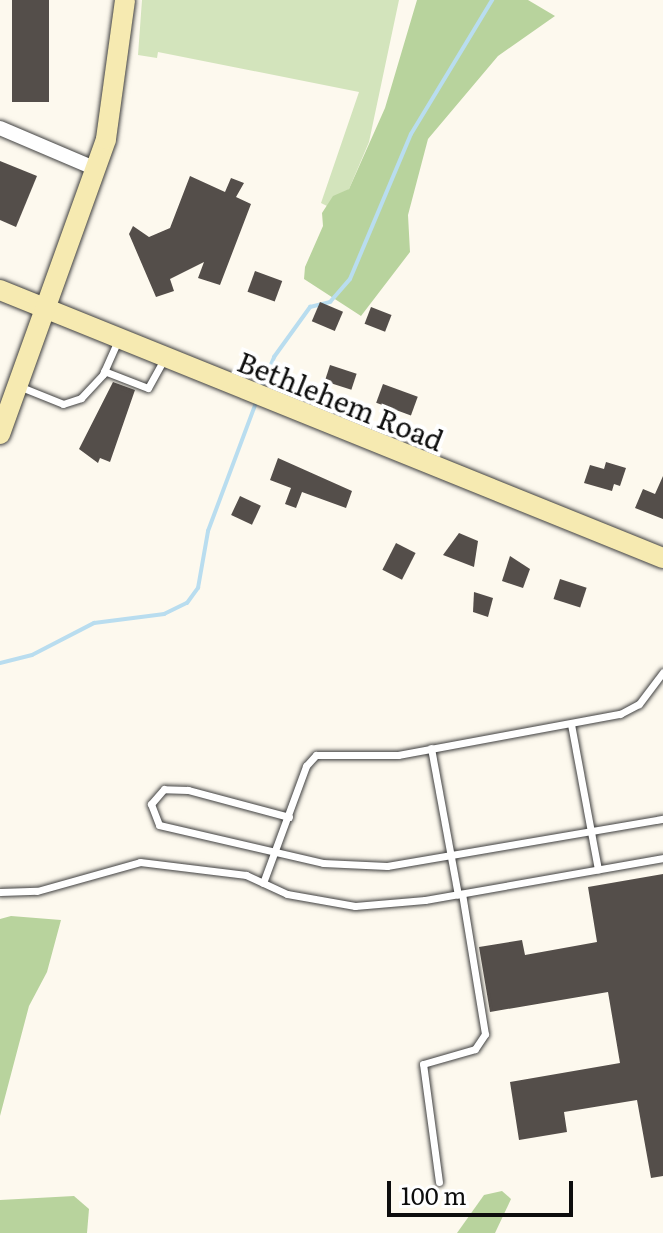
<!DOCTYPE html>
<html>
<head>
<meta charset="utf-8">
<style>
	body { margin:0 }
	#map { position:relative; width:663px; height:1233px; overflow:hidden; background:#fdf9ee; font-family:Literata,serif }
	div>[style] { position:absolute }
	.green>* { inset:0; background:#d3e4bc }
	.forest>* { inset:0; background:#b8d39d }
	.stream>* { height:4px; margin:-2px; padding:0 2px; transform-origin:2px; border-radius:2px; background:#b9ddef }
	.building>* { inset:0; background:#544e4a; transform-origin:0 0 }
	.roads { filter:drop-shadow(0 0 2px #404040) drop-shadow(0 0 2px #404040) }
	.service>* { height:7px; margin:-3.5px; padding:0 3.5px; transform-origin:3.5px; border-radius:3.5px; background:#fff }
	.minor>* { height:14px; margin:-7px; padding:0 7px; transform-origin:7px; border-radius:7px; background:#fff }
	.secondary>* { height:20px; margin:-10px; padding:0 10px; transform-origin:10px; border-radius:10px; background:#f6eab1 }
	span { translate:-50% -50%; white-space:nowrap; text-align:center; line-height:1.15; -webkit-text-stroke:8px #fff; paint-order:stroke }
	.street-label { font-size:28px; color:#0d0d0d }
	.scale { position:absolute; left:387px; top:1181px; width:186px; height:36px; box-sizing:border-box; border:4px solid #0d0d0d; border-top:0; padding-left:10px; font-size:24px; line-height:28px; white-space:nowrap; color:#0d0d0d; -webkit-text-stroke:6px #fff; paint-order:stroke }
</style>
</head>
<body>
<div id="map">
	<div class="green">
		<div style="clip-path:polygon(142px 0,399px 0,369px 142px,349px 189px,327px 206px,321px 203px,359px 92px,158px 52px,157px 58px,138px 55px)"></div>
	</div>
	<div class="forest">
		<div style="clip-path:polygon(417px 0,528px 0,555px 16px,498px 56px,428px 139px,408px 215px,410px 252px,361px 316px,304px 279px,305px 267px,323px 226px,322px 213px,333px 196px,349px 189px,385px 108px)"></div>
		<div style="clip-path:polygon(11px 916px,61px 920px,47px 972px,29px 1006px,0 1116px,0 919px)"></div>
		<div style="clip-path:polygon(502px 1191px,511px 1199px,495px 1233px,457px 1233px,484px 1195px)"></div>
		<div style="clip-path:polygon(74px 1196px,89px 1209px,87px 1233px,0 1233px,0 1200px)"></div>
	</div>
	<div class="stream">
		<div style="left:261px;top:388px;width:34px;rotate:-67deg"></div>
		<div style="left:274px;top:357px;width:62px;rotate:-54.2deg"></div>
		<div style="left:310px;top:307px;width:21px;rotate:-14deg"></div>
		<div style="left:330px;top:302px;width:30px;rotate:-49deg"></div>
		<div style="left:350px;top:279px;width:157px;rotate:-67.2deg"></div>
		<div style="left:411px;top:134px;width:157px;rotate:-58.8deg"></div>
		<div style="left:0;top:663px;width:33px;rotate:-14deg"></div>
		<div style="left:32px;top:655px;width:70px;rotate:-27.3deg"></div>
		<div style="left:94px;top:623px;width:71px;rotate:-7.3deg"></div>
		<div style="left:164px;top:614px;width:25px;rotate:-26deg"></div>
		<div style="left:187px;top:603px;width:19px;rotate:-54deg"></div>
		<div style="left:198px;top:588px;width:58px;rotate:-80deg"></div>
		<div style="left:208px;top:531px;width:140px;rotate:-69.5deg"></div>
	</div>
	<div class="building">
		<div style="left:12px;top:0;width:37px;height:102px"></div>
		<div style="clip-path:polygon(0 161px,37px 176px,16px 227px,0 220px)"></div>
		<div style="clip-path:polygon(190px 176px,225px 192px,231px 178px,244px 183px,236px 197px,251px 204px,220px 285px,198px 278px,204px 262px,170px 279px,174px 291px,156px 297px,129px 234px,133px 226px,149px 237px,170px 228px)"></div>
		<div style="left:255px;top:271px;width:29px;height:22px;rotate:20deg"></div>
		<div style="left:320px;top:302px;width:25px;height:21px;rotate:23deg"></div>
		<div style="left:371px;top:307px;width:22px;height:18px;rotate:21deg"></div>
		<div style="left:330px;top:365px;width:28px;height:17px;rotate:18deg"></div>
		<div style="clip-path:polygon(113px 382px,135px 390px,110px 462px,100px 458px,98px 463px,79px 449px)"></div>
		<div style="left:383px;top:384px;width:37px;height:20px;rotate:20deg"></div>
		<div style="clip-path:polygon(278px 458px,352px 491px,346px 508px,302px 492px,296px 508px,285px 504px,291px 488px,270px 480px)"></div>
		<div style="clip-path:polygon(606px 462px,626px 468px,620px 486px,614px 484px,612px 491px,584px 483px,590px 465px,604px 469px)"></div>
		<div style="clip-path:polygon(663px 476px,663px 519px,635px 508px,643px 489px,655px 494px)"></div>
		<div style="left:240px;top:496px;width:23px;height:21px;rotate:25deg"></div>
		<div style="clip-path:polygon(459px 533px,478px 541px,474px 567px,443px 555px)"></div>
		<div style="left:396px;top:543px;width:22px;height:30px;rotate:27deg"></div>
		<div style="clip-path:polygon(510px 556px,530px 569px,523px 588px,502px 581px)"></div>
		<div style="left:560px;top:579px;width:28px;height:21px;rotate:18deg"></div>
		<div style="clip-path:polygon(474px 592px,493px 598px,488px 617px,473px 612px)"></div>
		<div style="clip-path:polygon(663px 874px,663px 1176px,651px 1178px,637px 1100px,564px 1112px,567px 1132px,519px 1140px,510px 1082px,620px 1063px,608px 992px,490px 1012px,479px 947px,522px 940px,525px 955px,597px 942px,588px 887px)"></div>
	</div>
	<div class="roads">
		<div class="service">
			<div style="left:104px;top:371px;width:47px;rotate:21.1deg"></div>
			<div style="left:148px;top:388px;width:33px;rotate:-61deg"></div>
			<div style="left:21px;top:387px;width:45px;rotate:22deg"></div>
			<div style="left:63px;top:404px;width:19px;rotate:-18deg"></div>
			<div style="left:81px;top:398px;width:33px;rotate:-47deg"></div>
			<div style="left:103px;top:374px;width:37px;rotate:-66deg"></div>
			<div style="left:571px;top:724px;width:148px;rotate:79.5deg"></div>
			<div style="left:431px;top:748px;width:149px;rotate:79.6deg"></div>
			<div style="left:289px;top:817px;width:105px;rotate:-165deg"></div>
			<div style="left:188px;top:790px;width:24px;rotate:-178deg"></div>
			<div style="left:164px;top:789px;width:20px;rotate:131deg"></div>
			<div style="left:151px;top:804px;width:22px;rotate:69deg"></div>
			<div style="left:159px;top:825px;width:168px;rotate:13deg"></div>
			<div style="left:323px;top:863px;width:64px;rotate:2.7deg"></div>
			<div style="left:387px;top:866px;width:280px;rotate:-9.7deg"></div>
			<div style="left:263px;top:883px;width:125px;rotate:-69.8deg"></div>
			<div style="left:306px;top:766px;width:15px;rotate:-48deg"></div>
			<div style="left:316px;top:755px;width:82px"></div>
			<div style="left:398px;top:755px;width:226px;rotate:-10.5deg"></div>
			<div style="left:620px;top:714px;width:21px;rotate:-28deg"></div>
			<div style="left:639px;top:704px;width:40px;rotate:-53deg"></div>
			<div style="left:0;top:892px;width:37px;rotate:-2deg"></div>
			<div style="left:37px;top:891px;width:107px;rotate:-15.7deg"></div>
			<div style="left:140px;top:862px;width:107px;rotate:7deg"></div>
			<div style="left:246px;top:875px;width:45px;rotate:24.9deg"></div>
			<div style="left:287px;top:894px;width:69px;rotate:10deg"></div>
			<div style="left:355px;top:906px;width:70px;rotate:-4.9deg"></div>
			<div style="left:425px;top:900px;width:242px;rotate:-10deg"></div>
			<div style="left:439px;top:1182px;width:119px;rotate:-97.7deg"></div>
			<div style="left:423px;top:1064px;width:54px;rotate:-16.1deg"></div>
			<div style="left:475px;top:1049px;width:18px;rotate:-56deg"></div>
			<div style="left:485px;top:1034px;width:142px;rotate:-99.3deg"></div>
		</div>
		<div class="minor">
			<div style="left:0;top:128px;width:104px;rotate:23.1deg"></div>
		</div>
		<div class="secondary">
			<div style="left:0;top:290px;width:715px;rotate:22.01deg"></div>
			<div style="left:0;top:434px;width:313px;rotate:-70.2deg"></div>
			<div style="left:106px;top:139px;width:140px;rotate:-82.2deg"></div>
		</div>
	</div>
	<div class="street-label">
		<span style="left:341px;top:400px;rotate:22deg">Bethlehem Road</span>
	</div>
	<div class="scale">100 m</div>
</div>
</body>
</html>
